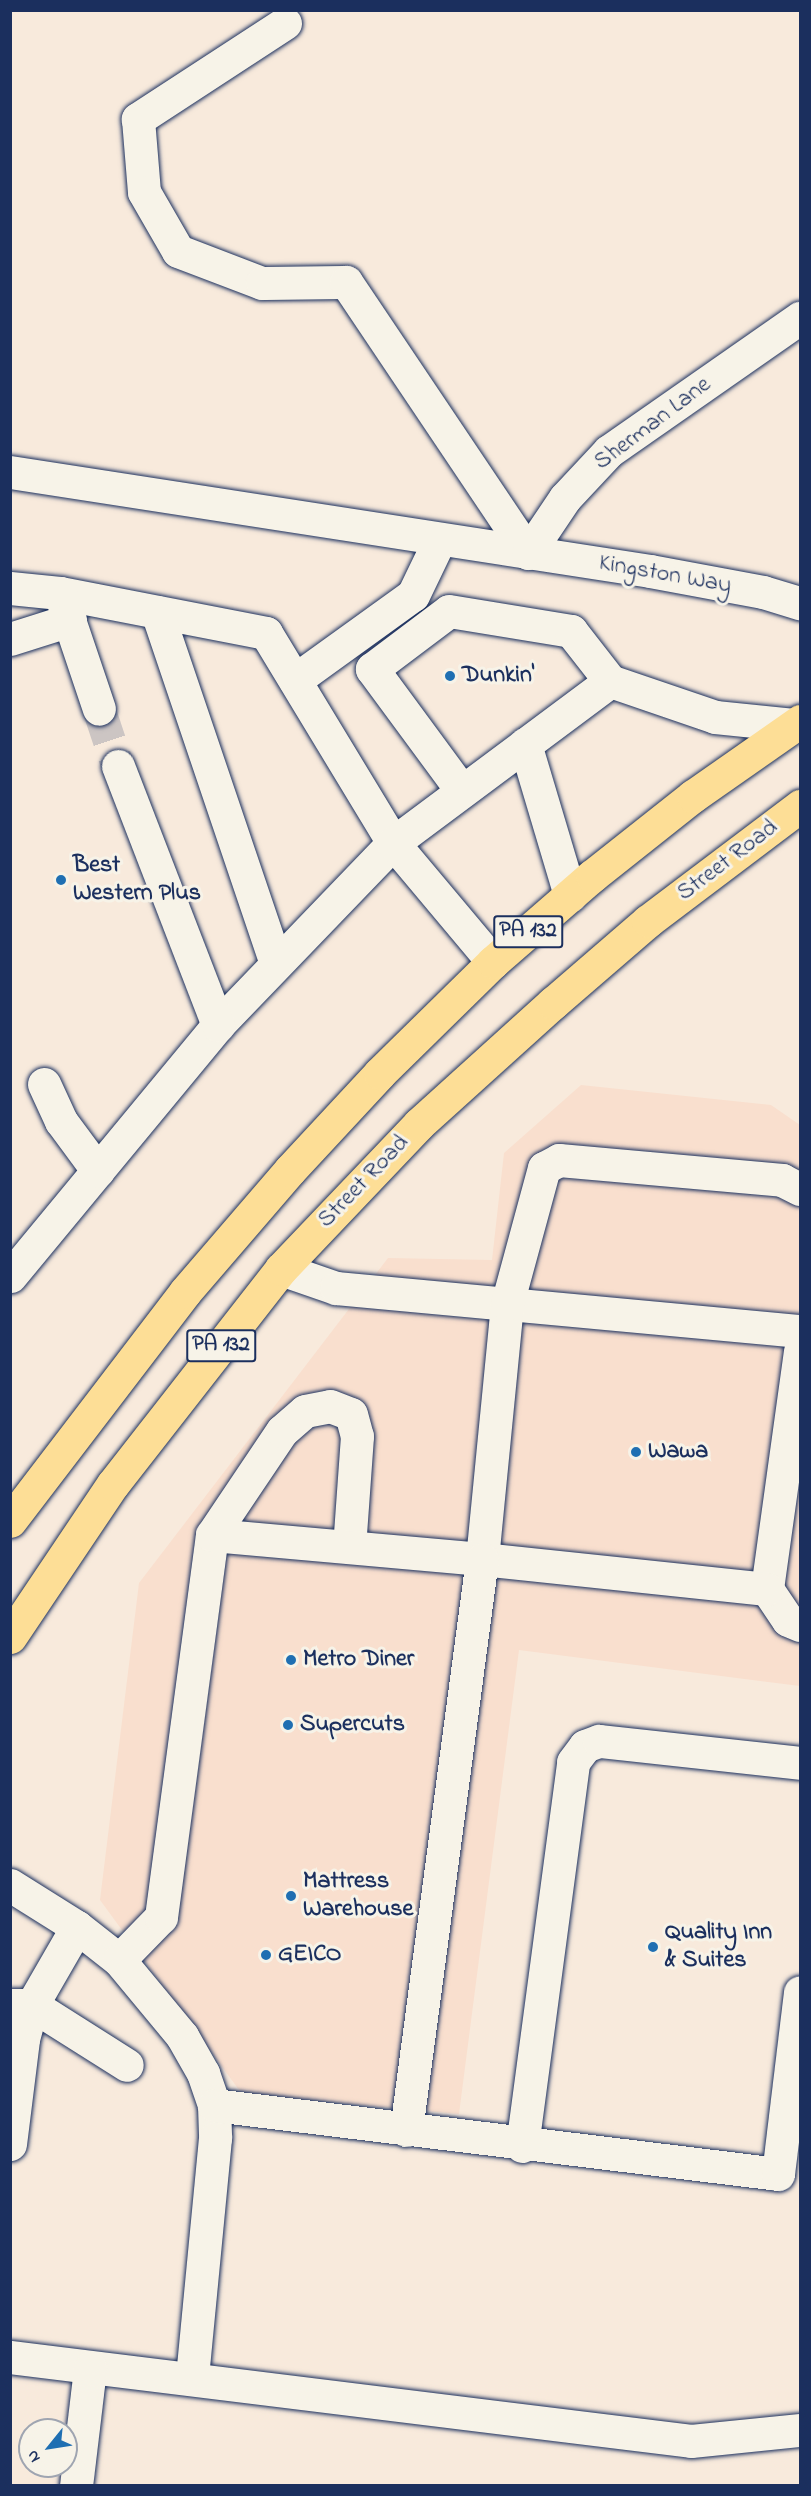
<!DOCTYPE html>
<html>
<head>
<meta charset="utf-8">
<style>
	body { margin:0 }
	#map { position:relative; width:811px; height:2496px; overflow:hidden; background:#f8eadc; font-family:"Indie Flower",sans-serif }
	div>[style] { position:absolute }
	.built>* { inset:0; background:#f9dfce }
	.minor-tunnel>* { height:33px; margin-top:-16.5px; transform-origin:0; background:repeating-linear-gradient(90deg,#ccc5c3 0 33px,transparent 0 49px) }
	.roads { filter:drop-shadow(0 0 2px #1b2f5e) drop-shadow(0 0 2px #1b2f5e) }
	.minor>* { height:33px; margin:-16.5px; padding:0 16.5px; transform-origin:16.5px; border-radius:16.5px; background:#f7f3e8 }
	.major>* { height:33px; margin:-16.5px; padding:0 16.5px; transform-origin:16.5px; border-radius:16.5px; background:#fdde96 }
	.dots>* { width:16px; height:16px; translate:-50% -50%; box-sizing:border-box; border:3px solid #f7f3e8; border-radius:50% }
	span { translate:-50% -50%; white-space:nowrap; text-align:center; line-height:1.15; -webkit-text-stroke:6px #f7f3e8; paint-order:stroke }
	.shield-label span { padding:2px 4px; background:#f7f3e8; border:2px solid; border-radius:4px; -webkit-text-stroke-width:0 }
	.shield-label { font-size:22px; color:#1b2f5e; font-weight:700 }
	.street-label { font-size:24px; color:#1b2f5e }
	.poi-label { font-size:24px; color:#1b2f5e; font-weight:700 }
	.left { translate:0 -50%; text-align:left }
	.frame { position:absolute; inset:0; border:12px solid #1b2f5e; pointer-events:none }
	.north { position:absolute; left:18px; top:2418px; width:60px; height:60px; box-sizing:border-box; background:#f7f3e8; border:2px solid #9fa5b1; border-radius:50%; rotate:240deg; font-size:16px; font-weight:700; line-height:24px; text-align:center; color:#1b2f5e }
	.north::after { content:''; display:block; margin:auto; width:21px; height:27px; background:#1f6fb2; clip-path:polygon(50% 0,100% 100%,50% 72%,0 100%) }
</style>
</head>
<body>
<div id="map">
	<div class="built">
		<div style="clip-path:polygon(581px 1085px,771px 1105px,800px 1125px,800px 1686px,519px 1650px,459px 2114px,242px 2094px,100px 1900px,139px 1583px,388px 1258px,492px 1260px,504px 1153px)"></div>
	</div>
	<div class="minor-tunnel">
		<div style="left:99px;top:709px;width:60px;rotate:71.6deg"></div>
	</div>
	<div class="roads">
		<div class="minor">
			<div style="left:285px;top:23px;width:176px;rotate:146.9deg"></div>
			<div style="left:138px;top:119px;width:73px;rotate:85.3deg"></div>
			<div style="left:144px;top:192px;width:68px;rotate:60deg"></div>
			<div style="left:178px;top:251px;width:90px;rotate:20.9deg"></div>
			<div style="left:262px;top:283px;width:84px;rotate:-0.7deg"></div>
			<div style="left:346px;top:282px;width:326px;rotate:56.1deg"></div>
			<div style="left:10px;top:472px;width:648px;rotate:8.79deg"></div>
			<div style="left:650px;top:571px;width:115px;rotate:10.5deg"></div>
			<div style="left:763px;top:592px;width:39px;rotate:17deg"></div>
			<div style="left:528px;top:553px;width:66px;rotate:-56.1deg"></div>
			<div style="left:565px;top:498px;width:64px;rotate:-46.9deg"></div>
			<div style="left:609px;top:451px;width:233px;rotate:-34.9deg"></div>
			<div style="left:10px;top:588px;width:50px;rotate:5.7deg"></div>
			<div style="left:60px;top:593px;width:210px;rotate:11deg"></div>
			<div style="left:266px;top:633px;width:245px;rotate:58.8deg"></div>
			<div style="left:393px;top:843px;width:252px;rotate:133.9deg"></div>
			<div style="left:218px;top:1025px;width:326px;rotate:129.6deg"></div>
			<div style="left:60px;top:593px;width:122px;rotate:71.4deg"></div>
			<div style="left:157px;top:612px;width:371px;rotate:71.3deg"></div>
			<div style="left:10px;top:639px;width:63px;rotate:-17.6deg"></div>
			<div style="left:295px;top:680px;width:145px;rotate:-35.8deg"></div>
			<div style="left:413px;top:595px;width:62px;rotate:-64.3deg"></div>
			<div style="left:525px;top:744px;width:158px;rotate:73.4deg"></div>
			<div style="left:118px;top:766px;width:278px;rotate:68.9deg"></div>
			<div style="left:462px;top:791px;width:152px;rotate:-126.4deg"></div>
			<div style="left:372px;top:669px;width:96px;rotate:-37deg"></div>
			<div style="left:449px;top:611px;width:124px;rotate:9.3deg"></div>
			<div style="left:571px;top:631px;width:63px;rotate:52deg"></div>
			<div style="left:610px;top:681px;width:111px;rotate:18.9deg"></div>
			<div style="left:715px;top:717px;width:79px;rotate:5.8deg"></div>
			<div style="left:493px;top:962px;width:155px;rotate:-130deg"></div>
			<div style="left:393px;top:843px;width:271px;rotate:-36.7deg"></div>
			<div style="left:44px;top:1084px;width:41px;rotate:65.3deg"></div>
			<div style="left:61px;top:1121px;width:62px;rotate:53.5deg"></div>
			<div style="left:281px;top:1269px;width:58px;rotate:19.1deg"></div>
			<div style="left:336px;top:1288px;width:466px;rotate:5.3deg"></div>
			<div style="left:800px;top:1351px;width:240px;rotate:97.9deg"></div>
			<div style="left:767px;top:1589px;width:37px;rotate:56deg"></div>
			<div style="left:788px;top:1620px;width:13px;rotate:23deg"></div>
			<div style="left:212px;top:1535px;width:125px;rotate:-56.1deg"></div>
			<div style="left:282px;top:1431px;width:30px;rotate:-41deg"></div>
			<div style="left:305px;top:1411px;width:25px;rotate:-11deg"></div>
			<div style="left:330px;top:1406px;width:22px;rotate:21deg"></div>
			<div style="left:351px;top:1414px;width:23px;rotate:75deg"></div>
			<div style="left:357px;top:1436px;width:111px;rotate:94.1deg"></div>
			<div style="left:767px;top:1589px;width:287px;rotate:-174deg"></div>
			<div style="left:482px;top:1559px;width:256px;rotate:-84.4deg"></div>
			<div style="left:507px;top:1304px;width:141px;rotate:-74.8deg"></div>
			<div style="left:544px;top:1168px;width:17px;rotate:-28deg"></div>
			<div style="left:559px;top:1160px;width:224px;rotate:5.1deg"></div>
			<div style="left:782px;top:1180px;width:20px;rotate:27deg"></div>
			<div style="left:10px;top:1885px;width:79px;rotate:32.1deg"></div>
			<div style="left:77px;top:1927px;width:53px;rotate:38.2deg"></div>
			<div style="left:119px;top:1960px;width:99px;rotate:50.3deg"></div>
			<div style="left:182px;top:2036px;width:43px;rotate:60.4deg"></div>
			<div style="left:203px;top:2073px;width:34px;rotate:71deg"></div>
			<div style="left:214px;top:2105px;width:33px;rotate:88deg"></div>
			<div style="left:215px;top:2138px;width:241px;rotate:95.5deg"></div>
			<div style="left:119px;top:1960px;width:60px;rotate:-45.7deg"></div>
			<div style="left:161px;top:1917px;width:385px;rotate:-82.4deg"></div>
			<div style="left:212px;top:1535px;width:271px;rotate:5.1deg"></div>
			<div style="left:482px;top:1559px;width:576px;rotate:97.58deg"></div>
			<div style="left:12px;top:2005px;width:20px"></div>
			<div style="left:32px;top:2005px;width:112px;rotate:32.3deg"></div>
			<div style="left:214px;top:2105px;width:568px;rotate:6.97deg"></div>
			<div style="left:778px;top:2174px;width:183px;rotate:-83.1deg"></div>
			<div style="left:10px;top:2144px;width:106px;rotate:-82.9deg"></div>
			<div style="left:23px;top:2039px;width:35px;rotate:-75deg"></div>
			<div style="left:32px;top:2005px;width:90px;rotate:-60deg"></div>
			<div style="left:522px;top:2146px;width:387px;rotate:-82.4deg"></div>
			<div style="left:573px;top:1762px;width:20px;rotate:-53deg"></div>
			<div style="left:585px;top:1746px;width:15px;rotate:-20deg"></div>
			<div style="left:599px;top:1741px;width:202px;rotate:6.2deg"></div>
			<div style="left:10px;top:2357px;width:686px;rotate:7.03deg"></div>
			<div style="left:691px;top:2441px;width:110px;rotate:-5.8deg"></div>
			<div style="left:76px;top:2486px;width:119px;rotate:-83.2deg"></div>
		</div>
		<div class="major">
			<div style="left:10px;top:1521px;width:288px;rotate:-52.6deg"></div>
			<div style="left:185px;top:1292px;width:161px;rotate:-49.3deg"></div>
			<div style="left:290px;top:1170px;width:132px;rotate:-47.1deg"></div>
			<div style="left:380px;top:1073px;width:158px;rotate:-44.5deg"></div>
			<div style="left:493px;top:962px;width:131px;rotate:-41deg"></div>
			<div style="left:592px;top:876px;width:129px;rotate:-38.4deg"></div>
			<div style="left:693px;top:796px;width:131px;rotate:-35deg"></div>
			<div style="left:10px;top:1637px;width:184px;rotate:-56.1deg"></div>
			<div style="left:113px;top:1484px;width:273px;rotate:-52deg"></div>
			<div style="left:281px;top:1269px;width:200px;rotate:-46.4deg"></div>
			<div style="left:419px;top:1124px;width:181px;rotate:-42.1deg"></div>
			<div style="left:553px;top:1003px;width:125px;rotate:-40.8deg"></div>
			<div style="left:648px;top:921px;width:191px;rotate:-37.1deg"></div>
		</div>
	</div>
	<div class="dots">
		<div style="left:450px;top:676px;background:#1f6fb2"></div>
		<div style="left:61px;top:880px;background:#1f6fb2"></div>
		<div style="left:636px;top:1452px;background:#1f6fb2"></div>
		<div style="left:291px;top:1660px;background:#1f6fb2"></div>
		<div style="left:288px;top:1725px;background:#1f6fb2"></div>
		<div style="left:291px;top:1896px;background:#1f6fb2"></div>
		<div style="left:653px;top:1947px;background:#1f6fb2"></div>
		<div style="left:266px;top:1955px;background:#1f6fb2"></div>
	</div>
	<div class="shield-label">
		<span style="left:528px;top:932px">PA 132</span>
		<span style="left:221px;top:1346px">PA 132</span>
	</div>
	<div class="street-label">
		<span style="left:653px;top:424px;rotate:-37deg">Sherman Lane</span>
		<span style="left:665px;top:575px;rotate:10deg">Kingston Way</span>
		<span style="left:728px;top:861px;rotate:-37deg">Street Road</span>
		<span style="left:364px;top:1182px;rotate:-46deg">Street Road</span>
	</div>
	<div class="poi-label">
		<span class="left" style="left:462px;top:676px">Dunkin'</span>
		<span class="left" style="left:73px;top:880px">Best<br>Western Plus</span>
		<span class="left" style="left:648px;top:1452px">Wawa</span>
		<span class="left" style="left:303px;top:1660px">Metro Diner</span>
		<span class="left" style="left:300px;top:1725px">Supercuts</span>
		<span class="left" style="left:303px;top:1896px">Mattress<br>Warehouse</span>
		<span class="left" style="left:665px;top:1947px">Quality Inn<br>&amp; Suites</span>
		<span class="left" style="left:278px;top:1955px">GEICO</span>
	</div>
	<div class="frame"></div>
	<div class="north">N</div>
</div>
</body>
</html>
